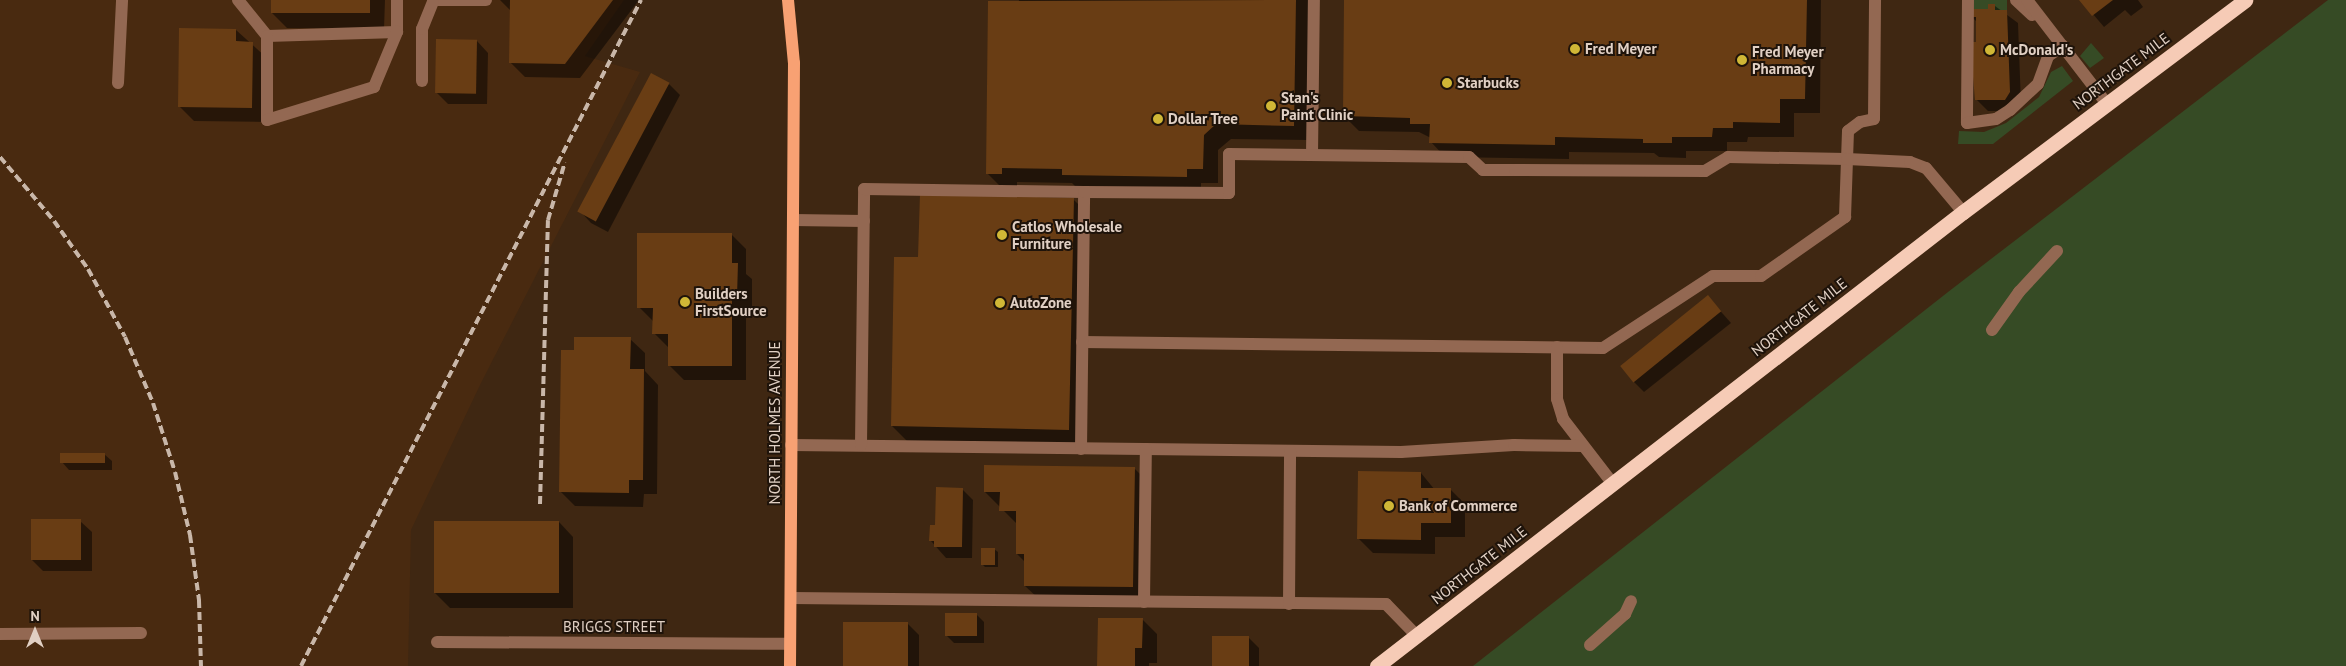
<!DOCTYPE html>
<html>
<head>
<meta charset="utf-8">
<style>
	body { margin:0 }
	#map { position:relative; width:2346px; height:666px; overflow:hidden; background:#3f2712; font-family:"PT Sans",sans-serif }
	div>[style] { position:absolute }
	.built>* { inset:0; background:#492a10 }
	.green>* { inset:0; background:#364b25 }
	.shadow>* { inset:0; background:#0007 }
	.building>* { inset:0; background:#693d14; transform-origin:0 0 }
	.minor>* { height:12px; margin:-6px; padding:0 6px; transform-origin:6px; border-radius:6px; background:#936852 }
	.major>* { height:12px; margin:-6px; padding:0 6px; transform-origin:6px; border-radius:6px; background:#f8a173 }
	.highway>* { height:15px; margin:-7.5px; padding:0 7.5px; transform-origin:7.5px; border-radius:7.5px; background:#f6cbb6 }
	.rail>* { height:4px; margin-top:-2px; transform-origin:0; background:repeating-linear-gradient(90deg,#c9b7a9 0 8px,transparent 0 12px) }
	.dots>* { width:14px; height:14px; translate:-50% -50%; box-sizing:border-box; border:2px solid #1e130a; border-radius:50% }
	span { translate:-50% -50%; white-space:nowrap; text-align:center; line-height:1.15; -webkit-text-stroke:4px #1e130a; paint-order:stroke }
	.poi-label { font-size:15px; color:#e1d0c4; font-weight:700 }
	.left { translate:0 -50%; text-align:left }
	.street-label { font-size:15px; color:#e1d0c4 }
	.north { position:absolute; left:10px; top:606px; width:50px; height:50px; -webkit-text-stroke:4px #1e130a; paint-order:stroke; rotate:0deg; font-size:14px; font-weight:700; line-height:20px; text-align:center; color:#e1d0c4 }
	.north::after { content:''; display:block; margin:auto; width:18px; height:22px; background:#e1d0c4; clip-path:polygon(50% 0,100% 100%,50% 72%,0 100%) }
</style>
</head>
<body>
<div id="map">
	<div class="built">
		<div style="clip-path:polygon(0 0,624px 0,585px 56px,640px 72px,481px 383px,411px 530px,408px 666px,0 666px)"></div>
	</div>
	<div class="green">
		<div style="clip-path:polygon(1974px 0,2007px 0,2007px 10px,1995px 10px,1995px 4px,1988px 9px,1974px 9px)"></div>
		<div style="clip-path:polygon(2328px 0,2346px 0,2346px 666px,1473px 666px,1948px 292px)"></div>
		<div style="clip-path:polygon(2091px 43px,2104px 58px,2090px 68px,2080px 56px)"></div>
		<div style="clip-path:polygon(2062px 66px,2073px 81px,1993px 144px,1958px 144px,1959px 131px,1984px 132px,2006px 123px,2039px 97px,2051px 72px)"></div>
	</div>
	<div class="shadow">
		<div style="clip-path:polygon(272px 0,385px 0,384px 29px,287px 28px,272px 13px)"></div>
		<div style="clip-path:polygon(500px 0,639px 0,580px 78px,525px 77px,510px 62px,511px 11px)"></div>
		<div style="clip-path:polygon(1019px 0,1310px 0,1308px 140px,1231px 139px,1218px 150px,1218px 183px,1201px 183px,1201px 191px,1078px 189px,1072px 183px,1017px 182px,1017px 188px,1002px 188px,987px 173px)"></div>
		<div style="clip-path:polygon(1346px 0,1821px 0,1820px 113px,1794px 113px,1794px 137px,1748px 137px,1747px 142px,1727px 142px,1727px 151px,1686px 151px,1686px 158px,1659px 157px,1654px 153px,1569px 152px,1569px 159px,1445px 157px,1431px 142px,1431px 138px,1419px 132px,1359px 131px,1344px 116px)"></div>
		<div style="clip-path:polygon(2081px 0,2138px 0,2143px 7px,2131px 16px,2125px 10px,2104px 27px)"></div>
		<div style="clip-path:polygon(1995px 6px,2018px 23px,2021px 104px,2016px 111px,1988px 111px,1976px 99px,1977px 22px,1971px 16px)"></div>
		<div style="clip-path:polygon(236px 30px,267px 58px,267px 122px,194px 121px,179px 106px)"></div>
		<div style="clip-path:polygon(477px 41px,488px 53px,487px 104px,448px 104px,436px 92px)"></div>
		<div style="clip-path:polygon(669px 84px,680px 95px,608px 232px,591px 223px,580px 211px)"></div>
		<div style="clip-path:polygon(1073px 199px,1088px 214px,1084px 444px,907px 441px,892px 426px,919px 259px)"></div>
		<div style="clip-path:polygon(731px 234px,746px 249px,746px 274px,752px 279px,752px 311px,746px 311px,746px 380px,684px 380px,669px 365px,669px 348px,654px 333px,654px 322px,639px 307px)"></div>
		<div style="clip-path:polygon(1708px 297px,1731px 323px,1644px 392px,1633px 381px)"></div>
		<div style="clip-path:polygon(630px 339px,645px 353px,645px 371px,658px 385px,657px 494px,644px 494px,643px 507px,575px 506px,560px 491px)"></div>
		<div style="clip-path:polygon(104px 454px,112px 461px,112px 470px,69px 470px,62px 462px)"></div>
		<div style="clip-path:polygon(1134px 468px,1149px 483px,1147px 602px,1040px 600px,1025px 586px,1025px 562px,1017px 554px,1018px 525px,985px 492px)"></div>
		<div style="clip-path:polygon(1421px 473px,1435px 490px,1451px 490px,1465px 504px,1465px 537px,1435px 537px,1435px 554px,1373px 553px,1358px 538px)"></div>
		<div style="clip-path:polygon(962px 489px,973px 500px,972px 558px,946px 558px,931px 541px)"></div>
		<div style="clip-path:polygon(80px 521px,92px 532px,92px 571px,43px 571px,32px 560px)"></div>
		<div style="clip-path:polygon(559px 522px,573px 537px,573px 608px,450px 608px,435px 593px)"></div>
		<div style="clip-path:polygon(994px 549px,998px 552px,998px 567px,985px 567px,982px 564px)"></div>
		<div style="clip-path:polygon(976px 614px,984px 622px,984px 643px,954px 643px,946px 635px)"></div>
		<div style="clip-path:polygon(1142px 619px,1157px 634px,1157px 663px,1149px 663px,1149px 666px,1099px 666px)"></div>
		<div style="clip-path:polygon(908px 624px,919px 635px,919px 666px,844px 666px)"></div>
		<div style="clip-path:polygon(1248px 637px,1259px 648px,1259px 666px,1213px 666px)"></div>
	</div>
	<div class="building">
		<div style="left:271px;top:0;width:99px;height:13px"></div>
		<div style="clip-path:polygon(510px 0,613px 0,565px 64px,509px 63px)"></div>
		<div style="clip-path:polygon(1296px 0,1294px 126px,1216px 124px,1204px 135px,1203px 169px,1187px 169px,1187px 177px,1062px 175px,1062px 169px,1002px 168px,1002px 174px,986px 174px,988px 1px)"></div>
		<div style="clip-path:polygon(1344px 0,1807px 0,1805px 99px,1780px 99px,1780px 123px,1733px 122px,1733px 128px,1713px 128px,1712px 137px,1672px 137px,1672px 143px,1643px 143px,1643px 139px,1555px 137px,1555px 145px,1429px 143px,1430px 124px,1410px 124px,1410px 118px,1343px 116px)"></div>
		<div style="clip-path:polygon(2079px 0,2113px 0,2092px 16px)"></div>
		<div style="clip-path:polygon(1988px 4px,1995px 4px,1995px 10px,2007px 10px,2010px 92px,2005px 100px,1975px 100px,1970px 42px,1976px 42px,1976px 17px,1970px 17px,1970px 9px,1988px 9px)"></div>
		<div style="clip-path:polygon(179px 28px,236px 29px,236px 41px,253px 42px,252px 108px,178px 107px)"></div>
		<div style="left:436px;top:39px;width:41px;height:54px;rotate:1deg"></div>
		<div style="left:651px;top:73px;width:21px;height:157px;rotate:28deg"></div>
		<div style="clip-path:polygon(920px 194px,1074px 198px,1069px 430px,891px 426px,894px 257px,918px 257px)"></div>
		<div style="clip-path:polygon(637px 233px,732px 233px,732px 263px,738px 263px,737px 297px,732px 297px,732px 366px,668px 366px,668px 334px,652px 334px,653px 308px,637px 308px)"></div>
		<div style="left:1708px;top:295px;width:21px;height:113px;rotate:51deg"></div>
		<div style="clip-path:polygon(574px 337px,631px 337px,630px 369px,644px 369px,643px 480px,629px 480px,629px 493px,559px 492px,561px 350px,574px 350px)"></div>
		<div style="left:60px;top:453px;width:45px;height:10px"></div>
		<div style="clip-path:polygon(984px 465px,1135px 467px,1133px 587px,1024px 586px,1024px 554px,1016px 554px,1016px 511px,999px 511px,1000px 492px,984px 492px)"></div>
		<div style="clip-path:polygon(1358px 471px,1421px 472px,1421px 488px,1451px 488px,1451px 523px,1421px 523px,1421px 540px,1357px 539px)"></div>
		<div style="clip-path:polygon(936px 487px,963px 488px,962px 547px,934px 547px,934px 541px,929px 541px,930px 525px,935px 525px)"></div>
		<div style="left:31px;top:519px;width:50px;height:41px"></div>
		<div style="left:434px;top:521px;width:125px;height:72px"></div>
		<div style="left:981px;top:548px;width:14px;height:17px"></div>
		<div style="left:945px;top:613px;width:32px;height:23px"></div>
		<div style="clip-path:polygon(1098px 618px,1143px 618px,1142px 648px,1135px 648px,1135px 666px,1097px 666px)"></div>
		<div style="left:908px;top:622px;width:44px;height:65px;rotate:90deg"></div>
		<div style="left:1212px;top:636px;width:37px;height:30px"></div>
	</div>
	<div class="minor">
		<div style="left:238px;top:0;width:46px;rotate:51.1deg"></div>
		<div style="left:267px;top:36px;width:130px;rotate:-1.8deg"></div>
		<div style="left:397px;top:32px;width:32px;rotate:-90deg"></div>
		<div style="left:433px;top:0;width:53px"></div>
		<div style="left:1968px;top:0;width:123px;rotate:90.5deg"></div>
		<div style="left:1967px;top:123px;width:29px;rotate:-8deg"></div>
		<div style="left:1996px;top:119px;width:17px;rotate:-33deg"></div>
		<div style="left:2010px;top:110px;width:38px;rotate:-43deg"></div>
		<div style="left:2038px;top:84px;width:30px;rotate:-70deg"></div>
		<div style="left:2048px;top:56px;width:18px;rotate:-34deg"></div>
		<div style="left:2016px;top:0;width:22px;rotate:43deg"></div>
		<div style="left:2027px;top:0;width:131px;rotate:52.4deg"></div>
		<div style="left:267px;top:36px;width:84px;rotate:90deg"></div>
		<div style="left:267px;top:120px;width:112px;rotate:-17.1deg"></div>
		<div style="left:374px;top:87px;width:60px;rotate:-67.3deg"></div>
		<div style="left:422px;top:81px;width:52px;rotate:-90deg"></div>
		<div style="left:422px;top:29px;width:29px;rotate:-68deg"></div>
		<div style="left:118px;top:83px;width:83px;rotate:-87.2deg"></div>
		<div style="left:1312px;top:155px;width:155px;rotate:-89.3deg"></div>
		<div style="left:793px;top:220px;width:71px;rotate:0.8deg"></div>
		<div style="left:1992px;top:330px;width:47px;rotate:-54.6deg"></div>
		<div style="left:2019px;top:292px;width:56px;rotate:-47.2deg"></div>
		<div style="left:1082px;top:342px;width:521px;rotate:0.66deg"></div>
		<div style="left:1603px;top:348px;width:131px;rotate:-33.2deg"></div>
		<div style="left:1713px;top:276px;width:48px"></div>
		<div style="left:1761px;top:276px;width:103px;rotate:-35.1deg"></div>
		<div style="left:1845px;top:217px;width:86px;rotate:-88deg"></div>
		<div style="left:1848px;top:131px;width:15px;rotate:-37deg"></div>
		<div style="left:1860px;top:122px;width:14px;rotate:-12deg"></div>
		<div style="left:1874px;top:119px;width:119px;rotate:-89.5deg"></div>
		<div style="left:1557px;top:347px;width:52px;rotate:90deg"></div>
		<div style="left:1557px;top:399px;width:21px;rotate:73deg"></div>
		<div style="left:1563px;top:419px;width:82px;rotate:52.4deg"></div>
		<div style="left:791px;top:445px;width:610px;rotate:0.66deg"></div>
		<div style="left:1401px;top:452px;width:113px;rotate:-3.5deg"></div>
		<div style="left:1514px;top:445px;width:69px;rotate:0.8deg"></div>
		<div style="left:861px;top:445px;width:256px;rotate:-89.3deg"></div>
		<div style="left:864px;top:189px;width:220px;rotate:0.8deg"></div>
		<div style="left:1081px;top:449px;width:257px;rotate:-89.3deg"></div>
		<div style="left:1084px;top:192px;width:145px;rotate:0.4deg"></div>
		<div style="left:1229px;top:193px;width:39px;rotate:-90deg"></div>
		<div style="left:1229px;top:154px;width:240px;rotate:0.7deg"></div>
		<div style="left:1469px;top:157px;width:19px;rotate:43deg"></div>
		<div style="left:1483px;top:170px;width:32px"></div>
		<div style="left:1515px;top:170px;width:190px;rotate:0.3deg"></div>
		<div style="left:1705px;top:171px;width:27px;rotate:-31deg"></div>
		<div style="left:1728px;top:157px;width:119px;rotate:1deg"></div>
		<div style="left:1847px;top:159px;width:63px;rotate:2.7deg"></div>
		<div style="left:1910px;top:162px;width:17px;rotate:21deg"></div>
		<div style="left:1926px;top:168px;width:57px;rotate:49.9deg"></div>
		<div style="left:791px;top:598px;width:595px;rotate:0.58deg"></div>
		<div style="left:1386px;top:604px;width:43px;rotate:45.9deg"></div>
		<div style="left:1144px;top:602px;width:153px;rotate:-89.3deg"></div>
		<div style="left:1289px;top:604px;width:153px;rotate:-89.6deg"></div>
		<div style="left:0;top:634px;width:141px;rotate:-0.4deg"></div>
		<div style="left:437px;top:642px;width:353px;rotate:0.3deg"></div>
		<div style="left:1590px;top:645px;width:47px;rotate:-41.5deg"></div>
		<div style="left:1625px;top:614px;width:14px;rotate:-65deg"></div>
	</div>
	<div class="major">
		<div style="left:788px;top:0;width:63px;rotate:84.6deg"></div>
		<div style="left:794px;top:63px;width:603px;rotate:90.38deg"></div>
	</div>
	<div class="highway">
		<div style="left:1377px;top:666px;width:741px;rotate:-37.77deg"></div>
		<div style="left:1963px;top:212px;width:353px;rotate:-36.9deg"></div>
	</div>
	<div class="rail">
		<div style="left:0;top:157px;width:84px;rotate:49.8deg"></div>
		<div style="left:54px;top:221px;width:59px;rotate:54.7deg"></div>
		<div style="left:88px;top:269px;width:77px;rotate:61.4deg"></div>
		<div style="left:125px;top:337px;width:72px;rotate:67deg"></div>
		<div style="left:153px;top:403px;width:72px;rotate:72.3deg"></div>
		<div style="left:175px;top:472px;width:65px;rotate:76.6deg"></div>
		<div style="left:190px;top:535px;width:66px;rotate:82.1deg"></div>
		<div style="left:199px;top:600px;width:66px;rotate:88.3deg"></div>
		<div style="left:540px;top:504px;width:284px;rotate:-88.4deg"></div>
		<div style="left:548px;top:220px;width:60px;rotate:-73.7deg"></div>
		<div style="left:301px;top:666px;width:748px;rotate:-62.96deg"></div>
	</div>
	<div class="dots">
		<div style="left:1575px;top:49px;background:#d0b736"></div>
		<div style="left:1990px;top:50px;background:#d0b736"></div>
		<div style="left:1742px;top:60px;background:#d0b736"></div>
		<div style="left:1447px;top:83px;background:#d0b736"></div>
		<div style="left:1271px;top:106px;background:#d0b736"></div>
		<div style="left:1158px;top:119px;background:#d0b736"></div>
		<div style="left:1002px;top:235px;background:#d0b736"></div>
		<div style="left:685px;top:302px;background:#d0b736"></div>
		<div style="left:1000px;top:303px;background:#d0b736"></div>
		<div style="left:1389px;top:506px;background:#d0b736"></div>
	</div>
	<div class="poi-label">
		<span class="left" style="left:1585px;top:49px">Fred Meyer</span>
		<span class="left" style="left:2000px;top:50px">McDonald's</span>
		<span class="left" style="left:1752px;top:60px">Fred Meyer<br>Pharmacy</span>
		<span class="left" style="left:1457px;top:83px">Starbucks</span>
		<span class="left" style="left:1281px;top:106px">Stan's<br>Paint Clinic</span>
		<span class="left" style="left:1168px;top:119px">Dollar Tree</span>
		<span class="left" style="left:1012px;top:235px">Catlos Wholesale<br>Furniture</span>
		<span class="left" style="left:695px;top:302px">Builders<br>FirstSource</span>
		<span class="left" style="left:1010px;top:303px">AutoZone</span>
		<span class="left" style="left:1399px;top:506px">Bank of Commerce</span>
	</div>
	<div class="street-label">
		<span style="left:2121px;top:71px;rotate:-37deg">NORTHGATE MILE</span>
		<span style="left:1799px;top:317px;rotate:-38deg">NORTHGATE MILE</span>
		<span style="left:775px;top:423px;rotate:-90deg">NORTH HOLMES AVENUE</span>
		<span style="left:1479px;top:565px;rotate:-38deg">NORTHGATE MILE</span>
		<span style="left:614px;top:627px">BRIGGS STREET</span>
	</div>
	<div class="north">N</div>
</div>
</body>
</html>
